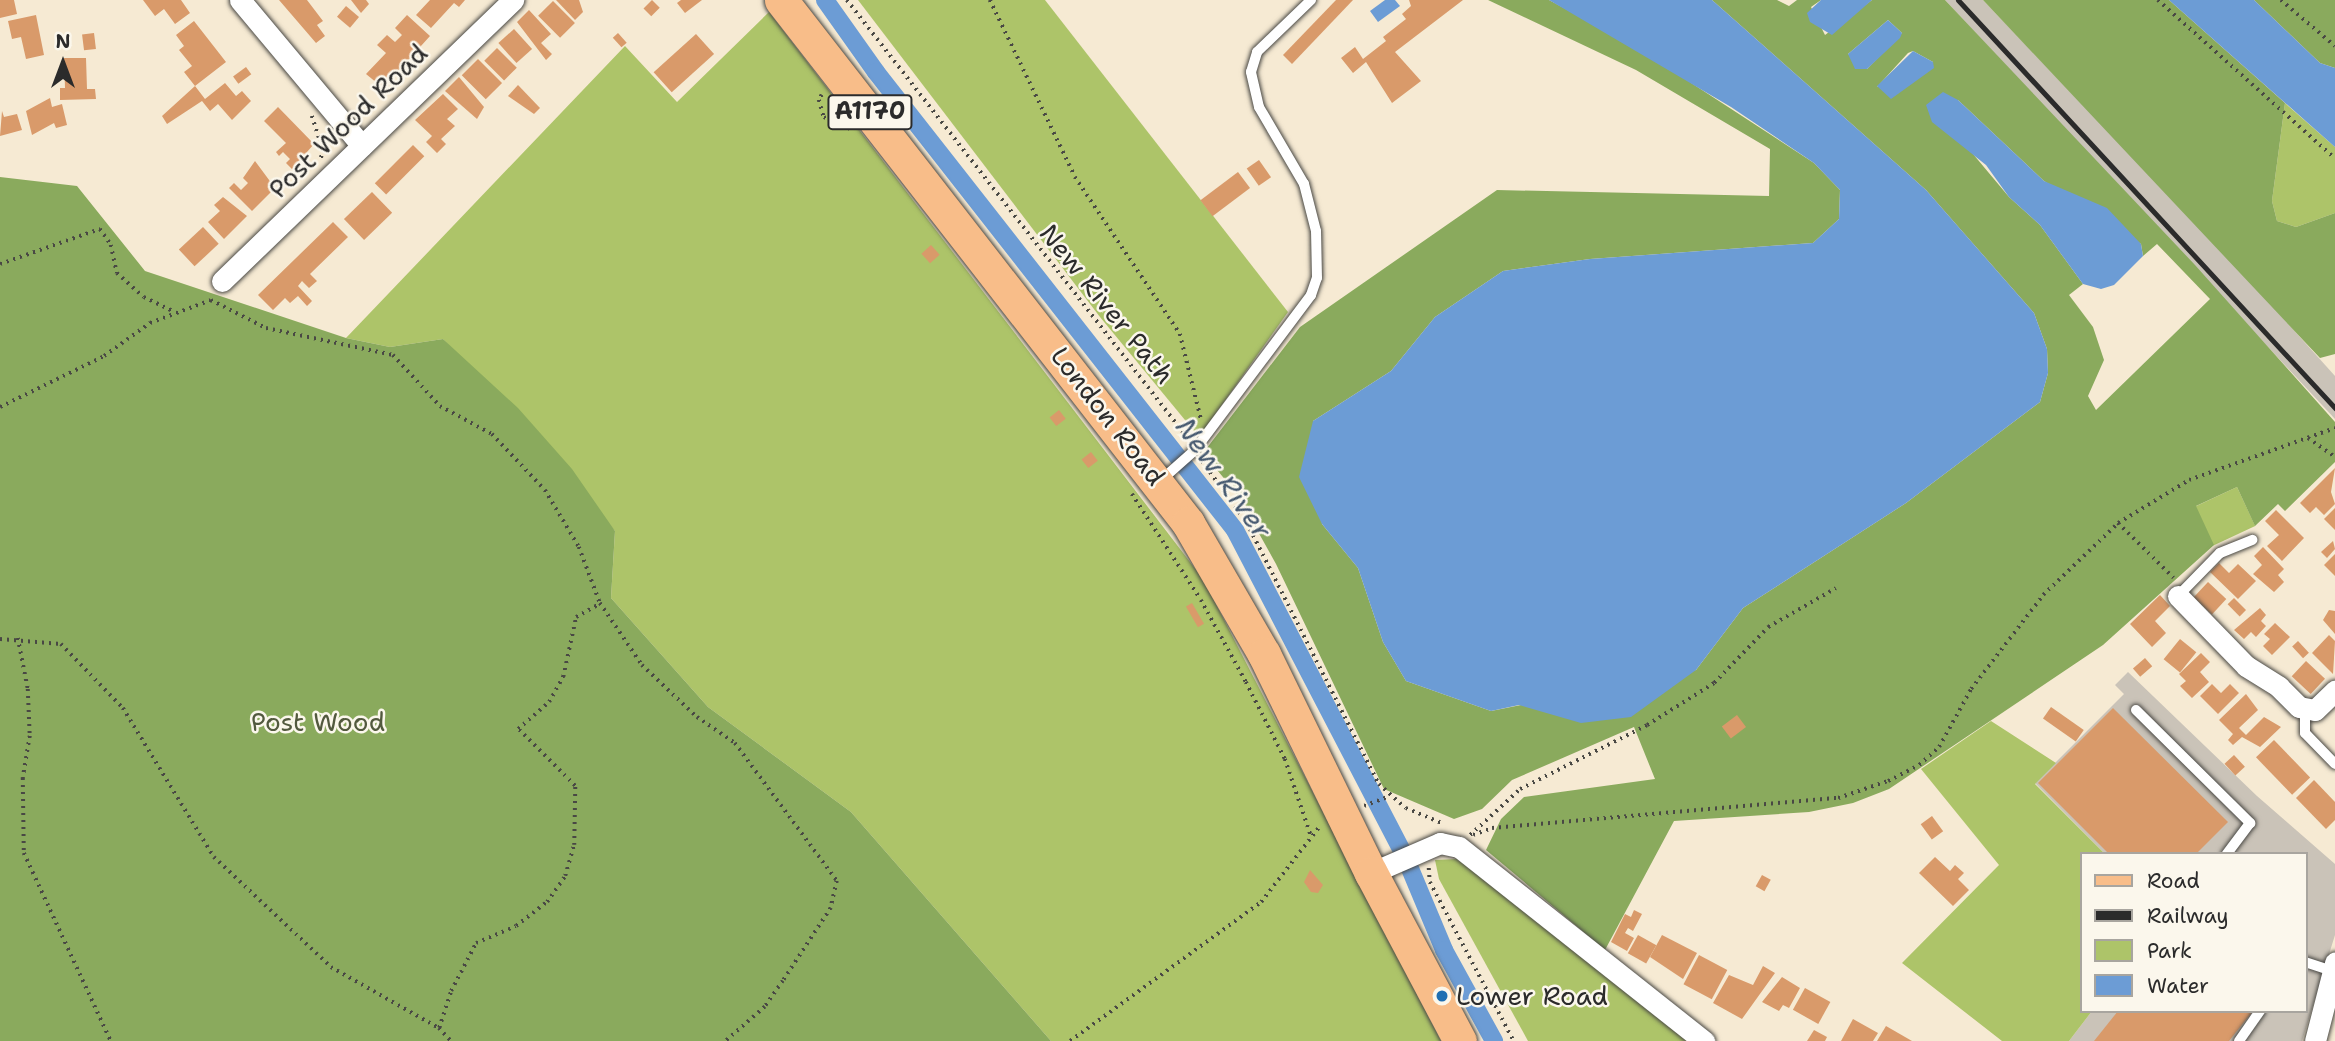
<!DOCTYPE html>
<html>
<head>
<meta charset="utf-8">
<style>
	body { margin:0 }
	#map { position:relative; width:2335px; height:1041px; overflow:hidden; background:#f6ead3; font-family:"Shantell Sans",sans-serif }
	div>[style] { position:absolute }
	.industrial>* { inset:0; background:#cac3b8 }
	.green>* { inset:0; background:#adc469; transform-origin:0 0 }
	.forest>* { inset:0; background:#8aaa5d }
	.water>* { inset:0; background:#6c9cd5 }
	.canal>* { height:18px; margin:-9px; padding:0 9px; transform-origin:9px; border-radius:9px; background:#6c9cd5 }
	.building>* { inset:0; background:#d99a6a; transform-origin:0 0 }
	.path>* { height:3.5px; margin-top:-1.75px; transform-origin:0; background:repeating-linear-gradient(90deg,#494844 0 2px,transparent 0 7px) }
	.roads { filter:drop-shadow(0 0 2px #494844) drop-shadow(0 0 2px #494844) }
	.service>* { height:10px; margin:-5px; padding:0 5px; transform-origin:5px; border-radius:5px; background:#fff }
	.minor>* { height:21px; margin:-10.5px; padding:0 10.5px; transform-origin:10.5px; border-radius:10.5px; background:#fff }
	.primary>* { height:33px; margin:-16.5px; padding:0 16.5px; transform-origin:16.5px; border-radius:16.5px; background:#f8bd89 }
	.rail>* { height:5px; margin:-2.5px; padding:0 2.5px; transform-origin:2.5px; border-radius:2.5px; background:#2b2b2b }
	.dots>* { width:19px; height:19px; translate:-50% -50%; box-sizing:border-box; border:4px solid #fbf7ec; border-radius:50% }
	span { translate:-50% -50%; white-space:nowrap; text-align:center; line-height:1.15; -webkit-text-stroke:5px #fbf7ec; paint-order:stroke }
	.shield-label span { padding:2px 5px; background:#fbf7ec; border:2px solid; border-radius:5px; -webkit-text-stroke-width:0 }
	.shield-label { font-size:24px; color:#2b2b2b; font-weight:700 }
	.street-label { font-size:26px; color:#2b2b2b }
	.park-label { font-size:26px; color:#52593e }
	.poi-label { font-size:26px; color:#2b2b2b }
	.left { translate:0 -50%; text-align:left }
	.water-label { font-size:28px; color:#45586f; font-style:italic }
	.legend { position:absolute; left:2080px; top:852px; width:228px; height:161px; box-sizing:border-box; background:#fbf7ec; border:2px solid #a8a59f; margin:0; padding:9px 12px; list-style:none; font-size:21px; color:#2b2b2b }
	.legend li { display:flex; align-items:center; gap:14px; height:35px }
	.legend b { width:35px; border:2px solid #a8a59f }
	.north { position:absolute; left:28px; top:28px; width:70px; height:70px; -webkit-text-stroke:5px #fbf7ec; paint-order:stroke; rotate:0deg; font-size:19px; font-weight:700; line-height:28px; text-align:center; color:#2b2b2b }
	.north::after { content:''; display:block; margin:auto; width:24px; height:32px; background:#2b2b2b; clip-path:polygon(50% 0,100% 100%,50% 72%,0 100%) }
</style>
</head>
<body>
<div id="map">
	<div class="industrial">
		<div style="clip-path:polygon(1945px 0,1983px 0,2239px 269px,2335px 376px,2335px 419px)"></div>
		<div style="clip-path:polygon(2128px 672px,2257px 796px,2335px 864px,2335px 935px,2302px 1041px,2069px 1041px,2092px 1011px,2305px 1011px,2305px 854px,2105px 854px,2035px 783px,2124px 694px,2115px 685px)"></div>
	</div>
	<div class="green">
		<div style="clip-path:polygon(858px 0,1045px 0,1288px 312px,1199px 437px,1100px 317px)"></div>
		<div style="clip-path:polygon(769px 12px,1203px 579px,1441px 1041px,1051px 1041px,851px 812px,708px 707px,611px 598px,615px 531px,443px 339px,390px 347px,346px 338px,625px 46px,677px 102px)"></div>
		<div style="clip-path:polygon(2285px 103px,2335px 147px,2335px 213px,2296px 227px,2277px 221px,2272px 201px)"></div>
		<div style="left:2237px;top:487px;width:43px;height:46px;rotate:65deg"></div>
		<div style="clip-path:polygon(1991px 721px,2056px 763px,2035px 784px,2105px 854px,2081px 854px,2081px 1011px,2092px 1011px,2069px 1041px,2002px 1041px,1902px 963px,1999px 865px,1921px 769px)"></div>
		<div style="clip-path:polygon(1457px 859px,1467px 866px,1687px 1041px,1528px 1041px,1439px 879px,1435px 860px)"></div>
	</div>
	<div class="forest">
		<div style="clip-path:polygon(evenodd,1488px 0,1549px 0,1636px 47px,1814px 163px,1840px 190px,1839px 219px,1813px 243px,1590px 259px,1503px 271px,1435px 317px,1391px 371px,1313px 421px,1322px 524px,1358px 568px,1383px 642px,1406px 681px,1491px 711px,1696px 670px,1743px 608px,1906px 503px,2040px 402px,2048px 373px,2047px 349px,2034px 313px,1926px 190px,1712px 0,1777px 0,1789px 6px,1797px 0,1821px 0,1811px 7px,1825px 35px,1872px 0,1945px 0,2195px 265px,2335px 422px,2335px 462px,2285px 511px,2278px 504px,2255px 526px,2237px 487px,2196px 506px,2214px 545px,2103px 645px,1889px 789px,1853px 803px,1809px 812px,1674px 821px,1605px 950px,1486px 850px,1501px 819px,1524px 797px,1655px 779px,1634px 727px,1512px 780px,1482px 809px,1454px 819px,1384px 789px,1276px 564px,1237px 494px,1203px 453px,1300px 327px,1497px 190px,1769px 196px,1770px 149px,1636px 70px,1488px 0,1888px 20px,1902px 33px,1867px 69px,1848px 54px,1888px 20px,1488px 0,1913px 51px,1933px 62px,1877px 87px,1908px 53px,1913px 51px,1488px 0,1958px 100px,2044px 181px,2141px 244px,2143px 256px,2157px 244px,2210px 299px,2096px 410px,2088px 396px,2104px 360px,2093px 327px,2069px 295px,2083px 284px,2040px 225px,2009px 197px,1968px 148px,1958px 100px)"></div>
		<div style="clip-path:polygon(1983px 0,2169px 0,2285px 103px,2272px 201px,2277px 221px,2296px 227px,2335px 213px,2335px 354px,2320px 358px)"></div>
		<div style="clip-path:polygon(2254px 0,2335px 0,2335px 68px,2320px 63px)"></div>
		<div style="clip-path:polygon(0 177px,77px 186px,145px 271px,346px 338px,390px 347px,443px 339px,518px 408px,572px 469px,615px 531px,611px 598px,708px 707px,851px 812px,1051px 1041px,0 1041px)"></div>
	</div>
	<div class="water">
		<div style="clip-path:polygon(1385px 0,1395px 0,1400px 6px,1378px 22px,1370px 11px)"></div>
		<div style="clip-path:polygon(1549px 0,1712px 0,1926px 190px,2034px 313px,2047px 349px,2048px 373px,2040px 402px,1906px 503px,1743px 608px,1696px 670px,1631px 717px,1581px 723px,1519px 705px,1491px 711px,1406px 681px,1383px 642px,1358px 568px,1322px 524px,1299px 477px,1313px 421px,1391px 371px,1435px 317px,1503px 271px,1590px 259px,1813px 243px,1839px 219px,1840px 190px,1814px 163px,1731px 107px)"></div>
		<div style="clip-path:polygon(1821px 0,1872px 0,1832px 35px,1810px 22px,1807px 13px)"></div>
		<div style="clip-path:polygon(2169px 0,2254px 0,2320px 63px,2335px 68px,2335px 147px)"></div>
		<div style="clip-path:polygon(1888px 20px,1902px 33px,1900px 38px,1867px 69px,1855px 69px,1848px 54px)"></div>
		<div style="clip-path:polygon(1913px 51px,1933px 62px,1934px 68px,1891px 99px,1877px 86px)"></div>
		<div style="clip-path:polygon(1943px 92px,1958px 100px,2044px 181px,2107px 208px,2141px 244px,2143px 256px,2114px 285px,2101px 289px,2083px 284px,2040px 225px,2009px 197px,1986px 165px,1932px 122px,1926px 105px)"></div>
	</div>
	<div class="canal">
		<div style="left:825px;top:0;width:88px;rotate:54.7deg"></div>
		<div style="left:876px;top:72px;width:582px;rotate:51.91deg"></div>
		<div style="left:1235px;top:530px;width:371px;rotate:62.5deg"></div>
		<div style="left:1406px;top:859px;width:99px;rotate:67.3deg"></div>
		<div style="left:1444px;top:950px;width:104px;rotate:61.2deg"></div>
	</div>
	<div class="building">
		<div style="clip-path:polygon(0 0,14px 0,17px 14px,0 18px)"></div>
		<div style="clip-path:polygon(143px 0,181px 0,190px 13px,175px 24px,164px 9px,155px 16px)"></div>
		<div style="clip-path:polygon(279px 0,307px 0,323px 21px,317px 25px,325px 36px,316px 43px)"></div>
		<div style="clip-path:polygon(351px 0,366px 0,369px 4px,361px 13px)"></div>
		<div style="clip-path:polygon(430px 0,465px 0,459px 7px,454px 3px,431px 28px,416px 15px)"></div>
		<div style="clip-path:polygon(556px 0,579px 0,583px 12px,575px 20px)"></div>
		<div style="left:652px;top:0;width:11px;height:12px;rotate:45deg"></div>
		<div style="clip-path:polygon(681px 0,702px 0,685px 13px,677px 3px)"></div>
		<div style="clip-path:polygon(1353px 0,1292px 64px,1283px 55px,1336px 0)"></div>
		<div style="clip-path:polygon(1409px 0,1463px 0,1395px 52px,1421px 81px,1392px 103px,1366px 62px,1353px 73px,1341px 58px,1355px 47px,1363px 59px,1386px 41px,1383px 37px,1406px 19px,1402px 14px,1411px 6px)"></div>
		<div style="left:553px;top:1px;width:31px;height:21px;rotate:45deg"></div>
		<div style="left:346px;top:6px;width:17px;height:14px;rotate:40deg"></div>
		<div style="clip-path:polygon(529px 10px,551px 34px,541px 43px,552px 54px,546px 60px,517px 22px)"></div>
		<div style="clip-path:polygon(36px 15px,44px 55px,26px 59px,21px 37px,12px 39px,8px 21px)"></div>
		<div style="clip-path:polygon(407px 15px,430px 36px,383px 88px,366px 74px,386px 53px,377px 45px,387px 35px,395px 42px,402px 35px,395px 28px)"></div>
		<div style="clip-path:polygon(194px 21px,226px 62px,195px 86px,184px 72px,192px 66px,179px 50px,184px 46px,176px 35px)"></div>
		<div style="left:514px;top:29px;width:27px;height:21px;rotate:48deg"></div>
		<div style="left:94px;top:33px;width:16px;height:12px;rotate:83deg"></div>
		<div style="left:618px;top:33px;width:13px;height:7px;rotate:48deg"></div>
		<div style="left:696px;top:34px;width:27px;height:57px;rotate:48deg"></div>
		<div style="left:497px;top:48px;width:28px;height:18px;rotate:45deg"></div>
		<div style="clip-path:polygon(64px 58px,86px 58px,87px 89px,95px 89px,96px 99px,60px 100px,60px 88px,65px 88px)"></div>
		<div style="left:478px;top:59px;width:34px;height:23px;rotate:45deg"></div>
		<div style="left:246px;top:67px;width:9px;height:16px;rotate:54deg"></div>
		<div style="clip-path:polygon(459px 77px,484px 107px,477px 119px,445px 91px)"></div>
		<div style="clip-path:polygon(225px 83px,236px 96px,242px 91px,251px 101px,232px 120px,218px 104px,210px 111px,202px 101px,167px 124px,162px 116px,195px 86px,205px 99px)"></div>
		<div style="clip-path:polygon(518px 85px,540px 108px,534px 114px,508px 96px)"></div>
		<div style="clip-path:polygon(443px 94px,458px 109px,447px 119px,455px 126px,441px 139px,446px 144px,437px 153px,426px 142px,432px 136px,415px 120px)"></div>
		<div style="clip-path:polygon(50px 98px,52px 107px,62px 104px,67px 125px,56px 128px,54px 123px,32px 135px,26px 111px)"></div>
		<div style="clip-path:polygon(278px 107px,314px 144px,292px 169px,286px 163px,290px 159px,283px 152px,279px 156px,276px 152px,286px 143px,264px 121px)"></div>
		<div style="clip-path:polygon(2px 111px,4px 117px,17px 114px,22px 130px,0 136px)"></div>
		<div style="left:413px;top:145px;width:16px;height:54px;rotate:45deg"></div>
		<div style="left:1259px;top:160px;width:21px;height:15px;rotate:55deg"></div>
		<div style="clip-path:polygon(255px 161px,275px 188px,252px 211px,229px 188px,234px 183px,241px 190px,248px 183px,243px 178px)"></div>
		<div style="left:1238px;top:172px;width:20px;height:47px;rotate:53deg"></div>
		<div style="left:372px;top:192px;width:29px;height:39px;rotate:46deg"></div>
		<div style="clip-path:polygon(223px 197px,247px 216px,224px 239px,208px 222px,220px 211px,214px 205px)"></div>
		<div style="clip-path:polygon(333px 222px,348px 237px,310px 274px,317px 281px,309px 288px,302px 281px,298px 286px,312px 301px,307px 306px,298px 296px,290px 303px,285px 298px,273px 310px,258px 295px)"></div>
		<div style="left:203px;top:227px;width:23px;height:33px;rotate:47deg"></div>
		<div style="left:931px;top:245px;width:13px;height:13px;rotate:48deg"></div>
		<div style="left:1059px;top:410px;width:11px;height:12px;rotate:52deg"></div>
		<div style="left:1091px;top:452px;width:11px;height:12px;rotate:52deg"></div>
		<div style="clip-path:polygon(2335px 468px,2331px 492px,2335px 504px,2324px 515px,2316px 507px,2310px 513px,2300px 503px)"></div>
		<div style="clip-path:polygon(2335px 508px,2335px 530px,2324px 519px)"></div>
		<div style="clip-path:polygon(2276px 510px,2304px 538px,2282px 561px,2267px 546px,2279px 535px,2265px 521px)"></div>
		<div style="clip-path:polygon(2333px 541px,2335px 549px,2327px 558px,2321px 552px)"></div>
		<div style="clip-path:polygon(2263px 547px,2284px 569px,2278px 575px,2284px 582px,2274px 592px,2253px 574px,2262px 565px,2254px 556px)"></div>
		<div style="clip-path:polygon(2335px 554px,2335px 576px,2324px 565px)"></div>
		<div style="clip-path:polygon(2219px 563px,2229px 573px,2238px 564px,2256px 581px,2238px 599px,2210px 572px)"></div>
		<div style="left:2208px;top:582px;width:25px;height:21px;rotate:43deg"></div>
		<div style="clip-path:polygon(2160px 595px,2170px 606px,2155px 621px,2166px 633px,2152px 647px,2130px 624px)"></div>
		<div style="left:2234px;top:598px;width:17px;height:9px;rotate:45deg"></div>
		<div style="left:1192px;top:603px;width:24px;height:7px;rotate:60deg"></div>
		<div style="clip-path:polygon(2260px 608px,2266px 615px,2261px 621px,2266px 626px,2256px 637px,2251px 632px,2244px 639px,2234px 630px)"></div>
		<div style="clip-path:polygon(2329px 610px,2335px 611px,2335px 634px,2323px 620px)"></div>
		<div style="clip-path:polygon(2275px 623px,2290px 637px,2272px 655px,2263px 646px,2270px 639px,2264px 634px)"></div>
		<div style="clip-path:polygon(2329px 635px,2335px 641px,2333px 674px,2312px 653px)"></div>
		<div style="left:2180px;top:639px;width:21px;height:26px;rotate:39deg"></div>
		<div style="left:2298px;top:641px;width:16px;height:8px;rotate:47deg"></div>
		<div style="clip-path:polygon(2201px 653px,2210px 662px,2200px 672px,2209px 682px,2192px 698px,2180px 686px,2186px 681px,2179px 674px)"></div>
		<div style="left:2145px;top:658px;width:11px;height:16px;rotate:49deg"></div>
		<div style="left:2306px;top:661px;width:26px;height:21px;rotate:43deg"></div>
		<div style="clip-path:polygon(2212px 684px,2221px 693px,2230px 684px,2239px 693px,2218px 714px,2200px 696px)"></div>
		<div style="clip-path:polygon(2246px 694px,2258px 710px,2239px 728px,2246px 735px,2264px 717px,2281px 727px,2260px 747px,2242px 737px,2233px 745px,2228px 740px,2233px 734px,2219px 720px)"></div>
		<div style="left:2051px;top:707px;width:40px;height:14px;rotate:35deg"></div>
		<div style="clip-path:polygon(2113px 708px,2228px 822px,2196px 854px,2109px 854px,2038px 783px)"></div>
		<div style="left:1737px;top:715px;width:15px;height:19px;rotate:53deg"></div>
		<div style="left:2274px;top:740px;width:52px;height:25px;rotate:46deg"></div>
		<div style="left:2234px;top:755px;width:16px;height:13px;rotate:47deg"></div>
		<div style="clip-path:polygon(2314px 780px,2335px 802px,2335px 820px,2326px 829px,2296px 798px)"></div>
		<div style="left:1932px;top:816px;width:19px;height:14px;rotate:54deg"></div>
		<div style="clip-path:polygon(1935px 857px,1950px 871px,1955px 865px,1964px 873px,1958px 879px,1969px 890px,1953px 906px,1919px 873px)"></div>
		<div style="clip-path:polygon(1310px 870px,1323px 885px,1318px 893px,1311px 892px,1304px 882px)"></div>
		<div style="left:1762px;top:875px;width:10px;height:13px;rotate:29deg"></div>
		<div style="clip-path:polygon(1634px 910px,1642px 914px,1633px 931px,1628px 928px,1625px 933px,1634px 938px,1627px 951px,1611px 942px,1625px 914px,1631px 917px)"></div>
		<div style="left:1638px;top:935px;width:21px;height:21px;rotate:29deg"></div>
		<div style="clip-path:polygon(1662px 935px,1697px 953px,1683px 979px,1650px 957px)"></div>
		<div style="left:1699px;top:955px;width:32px;height:33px;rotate:28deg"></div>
		<div style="clip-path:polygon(1763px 966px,1775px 973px,1742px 1019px,1713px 1003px,1729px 975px,1753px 985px)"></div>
		<div style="clip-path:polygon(1782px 977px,1800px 988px,1789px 1008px,1783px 1005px,1779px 1011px,1762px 1002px)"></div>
		<div style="left:1805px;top:988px;width:29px;height:25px;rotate:29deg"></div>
		<div style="clip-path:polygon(2118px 1011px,2253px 1011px,2229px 1041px,2094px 1041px)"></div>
		<div style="clip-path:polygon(1853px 1019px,1878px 1033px,1873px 1041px,1841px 1041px)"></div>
		<div style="clip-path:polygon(1886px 1026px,1912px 1041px,1877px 1041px)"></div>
		<div style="clip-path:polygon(1814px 1030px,1827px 1037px,1825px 1041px,1807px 1041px)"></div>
	</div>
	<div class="path">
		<div style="left:847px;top:0;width:554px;rotate:52.12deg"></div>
		<div style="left:990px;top:0;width:196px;rotate:64.3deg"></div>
		<div style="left:1075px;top:177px;width:189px;rotate:56.2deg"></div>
		<div style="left:1180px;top:334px;width:88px;rotate:76.1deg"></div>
		<div style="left:2158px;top:0;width:237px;rotate:41.8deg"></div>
		<div style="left:2281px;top:0;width:71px;rotate:40.4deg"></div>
		<div style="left:822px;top:95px;width:6px;rotate:121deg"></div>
		<div style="left:819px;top:100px;width:18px;rotate:74deg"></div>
		<div style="left:824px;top:117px;width:28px;rotate:26deg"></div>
		<div style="left:312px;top:116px;width:35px;rotate:72deg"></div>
		<div style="left:323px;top:149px;width:10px;rotate:101deg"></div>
		<div style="left:0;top:264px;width:106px;rotate:-19.3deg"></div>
		<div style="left:100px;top:229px;width:19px;rotate:55deg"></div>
		<div style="left:111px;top:245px;width:29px;rotate:78deg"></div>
		<div style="left:117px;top:273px;width:36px;rotate:42deg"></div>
		<div style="left:144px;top:297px;width:34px;rotate:26deg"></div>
		<div style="left:0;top:407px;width:116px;rotate:-26.1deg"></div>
		<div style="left:104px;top:356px;width:57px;rotate:-35.7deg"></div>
		<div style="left:150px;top:323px;width:65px;rotate:-20.7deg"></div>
		<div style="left:211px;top:300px;width:62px;rotate:27deg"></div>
		<div style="left:266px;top:328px;width:130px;rotate:12deg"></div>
		<div style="left:393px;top:355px;width:69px;rotate:47.3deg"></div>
		<div style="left:440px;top:406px;width:59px;rotate:28.3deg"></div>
		<div style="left:492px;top:434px;width:77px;rotate:46.6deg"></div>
		<div style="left:545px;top:490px;width:66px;rotate:59.2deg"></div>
		<div style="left:579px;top:547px;width:60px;rotate:69.4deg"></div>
		<div style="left:600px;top:603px;width:75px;rotate:55.9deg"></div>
		<div style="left:642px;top:665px;width:76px;rotate:43.4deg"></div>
		<div style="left:697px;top:717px;width:46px;rotate:34.4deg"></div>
		<div style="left:735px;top:743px;width:172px;rotate:53.5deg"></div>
		<div style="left:837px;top:881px;width:28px;rotate:103deg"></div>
		<div style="left:831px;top:908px;width:87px;rotate:123.3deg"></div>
		<div style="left:783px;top:981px;width:32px;rotate:125deg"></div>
		<div style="left:765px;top:1007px;width:52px;rotate:138.9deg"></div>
		<div style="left:2308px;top:438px;width:33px;rotate:35deg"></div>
		<div style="left:1202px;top:461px;width:77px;rotate:54deg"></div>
		<div style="left:1247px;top:523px;width:292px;rotate:63.2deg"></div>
		<div style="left:1379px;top:784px;width:36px;rotate:42deg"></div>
		<div style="left:1406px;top:808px;width:41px;rotate:22.8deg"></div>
		<div style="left:1132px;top:494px;width:126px;rotate:56.9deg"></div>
		<div style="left:1201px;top:600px;width:94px;rotate:61.2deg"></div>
		<div style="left:1246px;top:682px;width:86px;rotate:63.1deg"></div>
		<div style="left:1285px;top:759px;width:81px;rotate:71.3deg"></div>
		<div style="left:2118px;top:523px;width:78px;rotate:44.5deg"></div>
		<div style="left:18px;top:638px;width:52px;rotate:78.9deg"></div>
		<div style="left:28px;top:689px;width:47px;rotate:87.6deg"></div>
		<div style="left:30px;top:736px;width:43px;rotate:99.5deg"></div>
		<div style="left:23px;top:778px;width:75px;rotate:89.2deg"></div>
		<div style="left:24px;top:853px;width:207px;rotate:65.2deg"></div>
		<div style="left:0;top:639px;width:61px;rotate:4.7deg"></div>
		<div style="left:61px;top:644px;width:89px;rotate:45.9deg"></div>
		<div style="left:123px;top:708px;width:175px;rotate:58.6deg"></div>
		<div style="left:214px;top:857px;width:161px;rotate:43.2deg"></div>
		<div style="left:331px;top:967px;width:124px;rotate:29.5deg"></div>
		<div style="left:439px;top:1028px;width:18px;rotate:47deg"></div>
		<div style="left:1364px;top:806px;width:26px;rotate:-21deg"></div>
		<div style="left:1470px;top:835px;width:68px;rotate:-42.6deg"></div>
		<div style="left:1520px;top:789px;width:142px;rotate:-26.7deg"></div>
		<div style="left:1647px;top:725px;width:79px;rotate:-32.1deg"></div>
		<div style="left:1714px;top:683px;width:78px;rotate:-46deg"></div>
		<div style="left:1768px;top:627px;width:78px;rotate:-29.8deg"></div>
		<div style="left:1473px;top:835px;width:20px;rotate:-20deg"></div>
		<div style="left:1492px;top:828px;width:347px;rotate:-5deg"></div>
		<div style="left:1838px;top:798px;width:53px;rotate:-18.8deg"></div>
		<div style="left:1888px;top:781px;width:35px;rotate:-27deg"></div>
		<div style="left:1919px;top:765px;width:27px;rotate:-42deg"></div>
		<div style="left:1939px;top:747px;width:66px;rotate:-61.1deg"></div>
		<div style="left:1971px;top:689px;width:118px;rotate:-52.5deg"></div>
		<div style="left:2043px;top:595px;width:104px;rotate:-43.8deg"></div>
		<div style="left:2118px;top:523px;width:83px;rotate:-31.2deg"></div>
		<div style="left:2189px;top:480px;width:155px;rotate:-19.6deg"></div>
		<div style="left:1429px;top:868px;width:14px;rotate:86deg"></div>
		<div style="left:1430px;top:882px;width:180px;rotate:62.2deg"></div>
		<div style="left:439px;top:1028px;width:39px;rotate:-72deg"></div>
		<div style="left:451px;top:991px;width:54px;rotate:-62.5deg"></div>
		<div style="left:476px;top:943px;width:43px;rotate:-23deg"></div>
		<div style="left:516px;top:926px;width:39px;rotate:-38deg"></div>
		<div style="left:547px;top:902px;width:32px;rotate:-55deg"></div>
		<div style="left:565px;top:876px;width:32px;rotate:-74deg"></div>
		<div style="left:574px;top:845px;width:59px;rotate:-89deg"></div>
		<div style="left:575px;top:786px;width:81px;rotate:-135deg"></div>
		<div style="left:518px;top:729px;width:41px;rotate:-41.1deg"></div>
		<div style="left:549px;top:702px;width:29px;rotate:-61deg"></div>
		<div style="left:563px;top:677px;width:61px;rotate:-77.8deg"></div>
		<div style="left:576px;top:617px;width:26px;rotate:-29deg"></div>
		<div style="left:1070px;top:1041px;width:236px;rotate:-36deg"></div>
		<div style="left:1261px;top:902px;width:96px;rotate:-52.2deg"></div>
	</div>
	<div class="roads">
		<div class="service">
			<div style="left:1159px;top:482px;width:47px;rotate:-41.5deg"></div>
			<div style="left:1194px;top:451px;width:195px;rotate:-53.1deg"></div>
			<div style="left:1311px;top:295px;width:18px;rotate:-71deg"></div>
			<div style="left:1317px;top:278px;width:47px;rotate:-91.2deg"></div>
			<div style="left:1316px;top:231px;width:49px;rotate:-104.3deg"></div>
			<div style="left:1304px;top:184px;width:89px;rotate:-120.3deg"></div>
			<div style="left:1259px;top:107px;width:36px;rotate:-103deg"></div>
			<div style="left:1251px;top:72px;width:21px;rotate:-73deg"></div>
			<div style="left:1257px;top:52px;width:75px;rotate:-43.9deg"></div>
			<div style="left:2178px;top:596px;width:60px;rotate:-45.7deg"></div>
			<div style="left:2220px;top:553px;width:35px;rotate:-22deg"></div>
			<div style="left:2305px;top:709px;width:24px;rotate:90deg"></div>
			<div style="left:2305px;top:733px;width:43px;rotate:45.9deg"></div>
			<div style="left:2136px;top:710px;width:161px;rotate:44.7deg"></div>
			<div style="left:2250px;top:823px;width:39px;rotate:127deg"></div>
			<div style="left:2305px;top:962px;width:28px;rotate:18deg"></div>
			<div style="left:2239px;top:1041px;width:37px;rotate:-55deg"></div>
		</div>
		<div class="minor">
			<div style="left:240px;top:0;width:190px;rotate:50.1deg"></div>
			<div style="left:222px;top:281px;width:405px;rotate:-44deg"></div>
			<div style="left:2178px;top:596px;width:98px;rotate:45.8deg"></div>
			<div style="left:2246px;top:666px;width:39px;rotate:32deg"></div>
			<div style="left:2279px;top:687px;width:28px;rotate:45deg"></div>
			<div style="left:2299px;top:707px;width:16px;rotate:11deg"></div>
			<div style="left:2315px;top:710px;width:28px;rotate:-44deg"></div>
			<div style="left:1371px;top:873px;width:75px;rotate:-23.5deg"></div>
			<div style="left:1440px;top:843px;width:19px;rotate:12deg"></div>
			<div style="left:1459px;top:847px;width:313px;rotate:38.4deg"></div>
			<div style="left:2315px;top:1041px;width:81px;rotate:-75.6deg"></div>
		</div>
		<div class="primary">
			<div style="left:781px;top:0;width:663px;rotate:52.11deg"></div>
			<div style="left:1188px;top:523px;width:151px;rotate:59.9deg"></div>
			<div style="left:1264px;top:654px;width:244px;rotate:64deg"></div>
			<div style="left:1371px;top:873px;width:190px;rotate:62.1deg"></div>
		</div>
	</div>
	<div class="rail">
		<div style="left:1958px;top:0;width:556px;rotate:47.26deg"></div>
	</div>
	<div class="dots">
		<div style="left:1442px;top:996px;background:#1f6fb2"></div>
	</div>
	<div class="shield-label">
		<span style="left:870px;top:112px">A1170</span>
	</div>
	<div class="street-label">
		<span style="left:348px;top:121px;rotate:-44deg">Post Wood Road</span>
		<span style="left:1107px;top:304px;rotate:51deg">New River Path</span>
		<span style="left:1108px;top:416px;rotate:52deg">London Road</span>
	</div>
	<div class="park-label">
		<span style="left:318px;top:722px">Post Wood</span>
	</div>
	<div class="poi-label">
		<span class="left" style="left:1456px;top:996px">Lower Road</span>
	</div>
	<div class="water-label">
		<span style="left:1224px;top:478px;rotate:54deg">New River</span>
	</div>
	<ul class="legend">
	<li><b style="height:9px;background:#f8bd89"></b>Road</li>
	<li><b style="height:9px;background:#2b2b2b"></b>Railway</li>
	<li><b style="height:19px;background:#adc469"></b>Park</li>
	<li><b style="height:19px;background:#6c9cd5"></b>Water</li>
	</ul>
	<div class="north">N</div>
</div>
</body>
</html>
